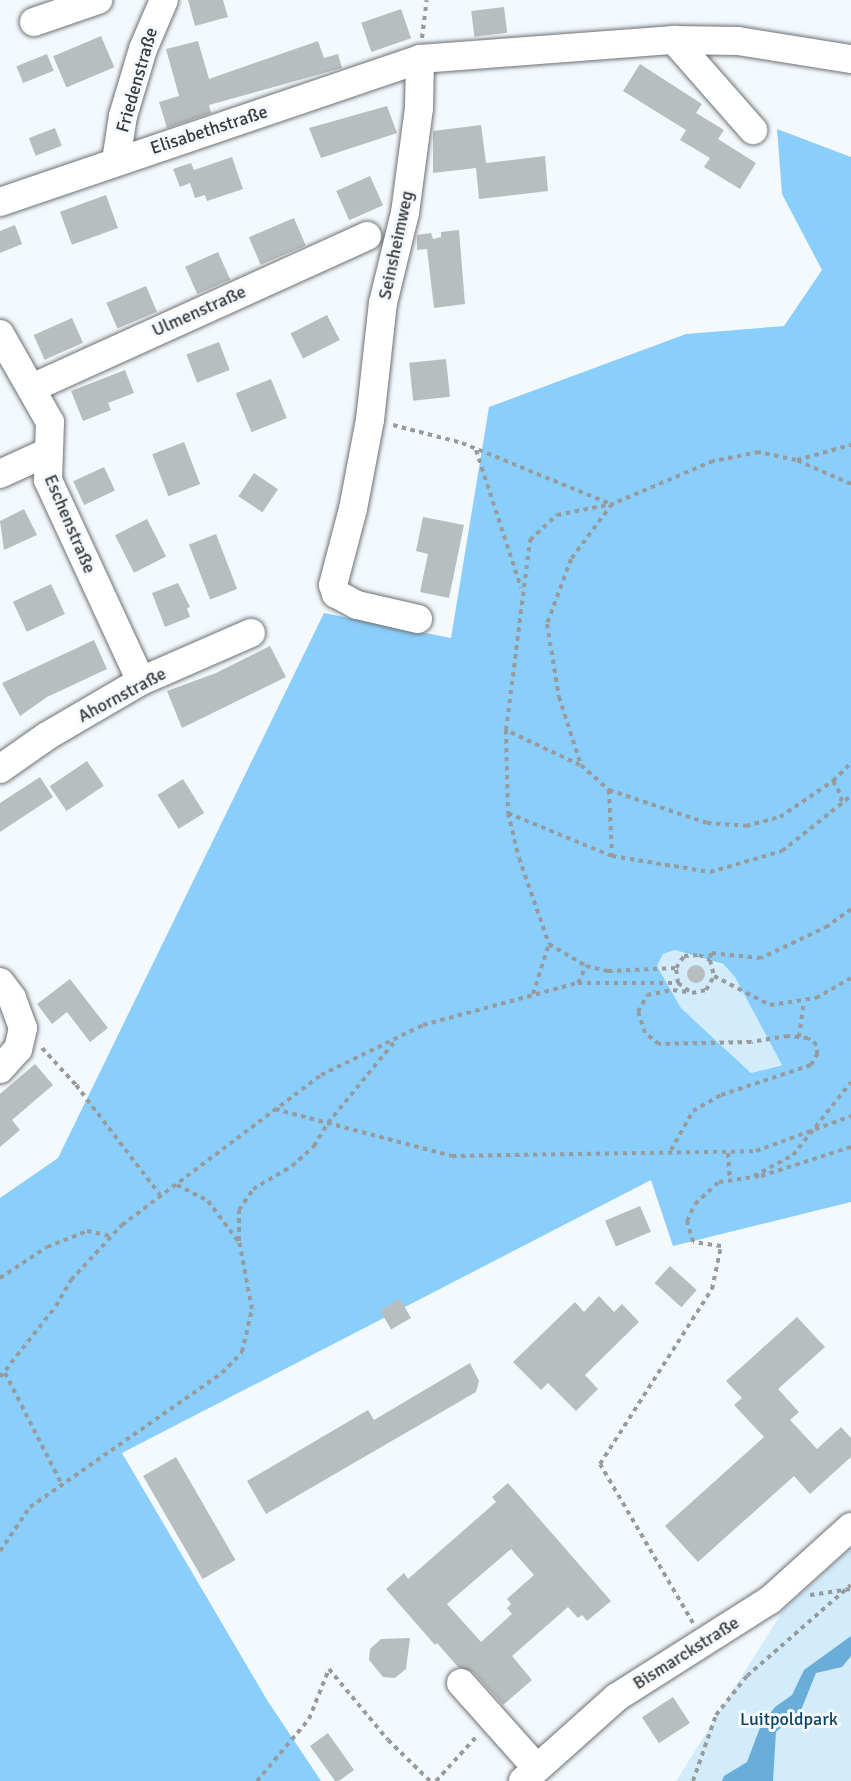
<!DOCTYPE html>
<html>
<head>
<meta charset="utf-8">
<style>
	body { margin:0 }
	#map { position:relative; width:851px; height:1781px; overflow:hidden; background:#f4f9fd; font-family:Signika,sans-serif }
	div>[style] { position:absolute }
	.green>* { inset:0; background:#d3ecfc }
	.forest>* { inset:0; background:#8acffc }
	.water>* { inset:0; background:#69aed8 }
	.building>* { inset:0; background:#b8bdc0; transform-origin:0 0 }
	.round { border-radius:50% }
	.path>* { height:4px; margin-top:-2px; transform-origin:0; background:repeating-linear-gradient(90deg,#989b9e 0 4.5px,transparent 0 9px) }
	.roads { filter:drop-shadow(0 0 2px #6d7174) drop-shadow(0 0 2px #6d7174) }
	.minor>* { height:28px; margin:-14px; padding:0 14px; transform-origin:14px; border-radius:14px; background:#fff }
	span { translate:-50% -50%; white-space:nowrap; text-align:center; line-height:1.15; -webkit-text-stroke:6px #f4f9fd; paint-order:stroke }
	.street-label { font-size:18px; color:#383a3c }
	.park-label { font-size:18px; color:#0c4461 }
</style>
</head>
<body>
<div id="map">
	<div class="green">
		<div style="clip-path:polygon(675px 950px,723px 965px,735px 977px,782px 1064px,751px 1073px,681px 1008px,657px 966px,663px 954px)"></div>
		<div style="clip-path:polygon(851px 1548px,851px 1781px,676px 1781px,784px 1609px)"></div>
	</div>
	<div class="forest">
		<div style="clip-path:polygon(evenodd,777px 129px,851px 157px,851px 1202px,673px 1246px,651px 1180px,122px 1453px,267px 1700px,321px 1781px,0 1781px,0 1198px,58px 1158px,324px 613px,451px 638px,489px 407px,686px 334px,784px 326px,822px 270px,782px 194px,777px 129px,675px 950px,723px 964px,735px 977px,782px 1065px,751px 1073px,681px 1008px,657px 966px,663px 954px,675px 950px)"></div>
	</div>
	<div class="water">
		<div style="clip-path:polygon(851px 1636px,851px 1656px,842px 1667px,816px 1673px,801px 1710px,776px 1732px,773px 1781px,722px 1781px,724px 1776px,747px 1762px,761px 1725px,775px 1707px,792px 1695px,804px 1670px)"></div>
	</div>
	<div class="building">
		<div style="clip-path:polygon(188px 0,223px 0,228px 17px,195px 26px)"></div>
		<div style="left:504px;top:7px;width:26px;height:33px;rotate:83deg"></div>
		<div style="left:401px;top:9px;width:31px;height:42px;rotate:71deg"></div>
		<div style="left:101px;top:36px;width:34px;height:52px;rotate:67deg"></div>
		<div style="clip-path:polygon(198px 41px,209px 79px,318px 41px,324px 58px,338px 54px,342px 68px,209px 105px,211px 113px,167px 128px,159px 102px,179px 96px,166px 49px)"></div>
		<div style="left:47px;top:54px;width:18px;height:33px;rotate:68deg"></div>
		<div style="clip-path:polygon(640px 64px,702px 104px,696px 113px,724px 130px,718px 139px,756px 163px,740px 189px,704px 167px,710px 158px,680px 140px,686px 130px,623px 91px)"></div>
		<div style="clip-path:polygon(387px 106px,397px 133px,321px 158px,309px 128px)"></div>
		<div style="clip-path:polygon(481px 125px,486px 163px,545px 156px,548px 191px,479px 199px,476px 168px,433px 173px,433px 131px)"></div>
		<div style="left:55px;top:128px;width:19px;height:28px;rotate:69deg"></div>
		<div style="clip-path:polygon(232px 157px,243px 189px,207px 201px,205px 195px,195px 198px,190px 183px,180px 187px,173px 169px,191px 163px,194px 170px)"></div>
		<div style="left:370px;top:176px;width:32px;height:37px;rotate:66deg"></div>
		<div style="left:106px;top:195px;width:35px;height:49px;rotate:70deg"></div>
		<div style="left:294px;top:218px;width:30px;height:49px;rotate:67deg"></div>
		<div style="clip-path:polygon(15px 225px,22px 244px,0 253px,0 231px)"></div>
		<div style="clip-path:polygon(459px 230px,465px 304px,434px 308px,427px 249px,417px 250px,417px 235px,431px 233px,433px 239px,441px 237px,441px 232px)"></div>
		<div style="left:218px;top:252px;width:30px;height:36px;rotate:66deg"></div>
		<div style="left:146px;top:286px;width:28px;height:43px;rotate:67deg"></div>
		<div style="left:327px;top:315px;width:28px;height:41px;rotate:63deg"></div>
		<div style="left:72px;top:318px;width:27px;height:42px;rotate:66deg"></div>
		<div style="left:219px;top:342px;width:30px;height:35px;rotate:69deg"></div>
		<div style="left:446px;top:359px;width:38px;height:37px;rotate:84deg"></div>
		<div style="clip-path:polygon(125px 370px,134px 393px,108px 403px,111px 410px,83px 421px,71px 391px)"></div>
		<div style="left:271px;top:379px;width:42px;height:38px;rotate:68deg"></div>
		<div style="left:184px;top:442px;width:45px;height:34px;rotate:69deg"></div>
		<div style="left:104px;top:467px;width:26px;height:34px;rotate:65deg"></div>
		<div style="left:254px;top:473px;width:29px;height:28px;rotate:34deg"></div>
		<div style="clip-path:polygon(24px 509px,37px 535px,4px 550px,0 521px)"></div>
		<div style="clip-path:polygon(423px 517px,464px 525px,449px 598px,420px 592px,428px 554px,416px 551px)"></div>
		<div style="left:147px;top:519px;width:42px;height:36px;rotate:63deg"></div>
		<div style="left:216px;top:534px;width:59px;height:29px;rotate:69deg"></div>
		<div style="clip-path:polygon(178px 583px,190px 607px,187px 608px,190px 617px,165px 627px,152px 593px)"></div>
		<div style="left:51px;top:584px;width:33px;height:42px;rotate:65deg"></div>
		<div style="clip-path:polygon(94px 640px,107px 669px,47px 697px,20px 716px,2px 683px)"></div>
		<div style="clip-path:polygon(270px 646px,286px 677px,182px 728px,167px 691px,216px 673px)"></div>
		<div style="left:87px;top:761px;width:30px;height:45px;rotate:56deg"></div>
		<div style="clip-path:polygon(40px 777px,53px 797px,0 832px,0 803px)"></div>
		<div style="left:183px;top:779px;width:40px;height:30px;rotate:58deg"></div>
		<div class="round" style="left:687px;top:965px;width:18px;height:18px"></div>
		<div style="clip-path:polygon(70px 979px,108px 1028px,90px 1042px,67px 1012px,52px 1024px,37px 1004px)"></div>
		<div style="clip-path:polygon(35px 1064px,53px 1085px,12px 1120px,20px 1130px,0 1147px,0 1094px)"></div>
		<div style="left:640px;top:1206px;width:28px;height:38px;rotate:67deg"></div>
		<div style="left:670px;top:1266px;width:36px;height:23px;rotate:42deg"></div>
		<div style="clip-path:polygon(599px 1296px,614px 1312px,622px 1304px,639px 1322px,585px 1375px,598px 1389px,576px 1411px,548px 1383px,541px 1390px,513px 1362px,575px 1302px,584px 1312px)"></div>
		<div style="left:400px;top:1299px;width:22px;height:23px;rotate:60deg"></div>
		<div style="clip-path:polygon(797px 1317px,825px 1347px,778px 1389px,799px 1412px,790px 1420px,817px 1449px,841px 1427px,851px 1438px,851px 1457px,810px 1494px,794px 1476px,698px 1562px,665px 1526px,764px 1437px,734px 1405px,742px 1398px,726px 1381px)"></div>
		<div style="clip-path:polygon(470px 1363px,479px 1381px,476px 1392px,266px 1514px,247px 1481px,368px 1410px,374px 1420px)"></div>
		<div style="left:176px;top:1457px;width:119px;height:38px;rotate:60deg"></div>
		<div style="clip-path:polygon(evenodd,508px 1483px,611px 1601px,587px 1621px,582px 1615px,578px 1618px,568px 1607px,512px 1656px,532px 1680px,503px 1705px,473px 1672px,458px 1667px,437px 1643px,435px 1645px,386px 1589px,404px 1573px,408px 1579px,496px 1502px,492px 1497px,508px 1483px,511px 1549px,534px 1575px,507px 1599px,511px 1604px,507px 1608px,512px 1614px,481px 1642px,447px 1604px,511px 1549px)"></div>
		<div style="clip-path:polygon(410px 1638px,406px 1669px,395px 1678px,383px 1677px,369px 1660px,370px 1649px,381px 1639px)"></div>
		<div style="left:673px;top:1697px;width:31px;height:37px;rotate:57deg"></div>
		<div style="clip-path:polygon(328px 1733px,354px 1770px,339px 1781px,335px 1781px,310px 1746px)"></div>
	</div>
	<div class="path">
		<div style="left:422px;top:38px;width:38px;rotate:-83deg"></div>
		<div style="left:393px;top:425px;width:71px;rotate:14.6deg"></div>
		<div style="left:462px;top:443px;width:161px;rotate:22.3deg"></div>
		<div style="left:476px;top:450px;width:145px;rotate:71.9deg"></div>
		<div style="left:797px;top:460px;width:56px;rotate:-15.5deg"></div>
		<div style="left:851px;top:484px;width:60px;rotate:-156.4deg"></div>
		<div style="left:796px;top:460px;width:38px;rotate:-168deg"></div>
		<div style="left:759px;top:452px;width:47px;rotate:168.9deg"></div>
		<div style="left:713px;top:461px;width:110px;rotate:156.9deg"></div>
		<div style="left:612px;top:504px;width:69px;rotate:126.7deg"></div>
		<div style="left:571px;top:559px;width:69px;rotate:110.3deg"></div>
		<div style="left:547px;top:624px;width:74px;rotate:80.7deg"></div>
		<div style="left:559px;top:697px;width:71px;rotate:72.1deg"></div>
		<div style="left:581px;top:765px;width:38px;rotate:42deg"></div>
		<div style="left:609px;top:790px;width:103px;rotate:18.6deg"></div>
		<div style="left:707px;top:823px;width:39px;rotate:4deg"></div>
		<div style="left:746px;top:826px;width:35px;rotate:-15deg"></div>
		<div style="left:780px;top:817px;width:64px;rotate:-34.2deg"></div>
		<div style="left:833px;top:781px;width:25px;rotate:-45deg"></div>
		<div style="left:506px;top:730px;width:192px;rotate:-82.8deg"></div>
		<div style="left:530px;top:540px;width:37px;rotate:-43deg"></div>
		<div style="left:557px;top:515px;width:56px;rotate:-11.3deg"></div>
		<div style="left:580px;top:765px;width:82px;rotate:-154.7deg"></div>
		<div style="left:506px;top:730px;width:83px;rotate:88.6deg"></div>
		<div style="left:508px;top:813px;width:46px;rotate:76.3deg"></div>
		<div style="left:519px;top:858px;width:91px;rotate:70.8deg"></div>
		<div style="left:549px;top:944px;width:43px;rotate:30.7deg"></div>
		<div style="left:586px;top:966px;width:23px;rotate:13deg"></div>
		<div style="left:608px;top:971px;width:68px;rotate:-2.5deg"></div>
		<div style="left:833px;top:781px;width:18px;rotate:61deg"></div>
		<div style="left:842px;top:797px;width:9px;rotate:111deg"></div>
		<div style="left:609px;top:790px;width:66px;rotate:87.4deg"></div>
		<div style="left:508px;top:813px;width:113px;rotate:22.5deg"></div>
		<div style="left:612px;top:856px;width:99px;rotate:9.3deg"></div>
		<div style="left:710px;top:872px;width:75px;rotate:-16.3deg"></div>
		<div style="left:782px;top:851px;width:88px;rotate:-38.6deg"></div>
		<div style="left:851px;top:909px;width:29px;rotate:144deg"></div>
		<div style="left:828px;top:926px;width:74px;rotate:154.5deg"></div>
		<div style="left:761px;top:958px;width:50px;rotate:-174.3deg"></div>
		<div style="left:711px;top:953px;width:7px;rotate:98deg"></div>
		<div style="left:710px;top:960px;width:16px;rotate:76deg"></div>
		<div style="left:714px;top:976px;width:63px;rotate:27.4deg"></div>
		<div style="left:770px;top:1005px;width:47px;rotate:-8.7deg"></div>
		<div style="left:816px;top:998px;width:40px;rotate:-29.7deg"></div>
		<div style="left:578px;top:983px;width:19px;rotate:-65deg"></div>
		<div style="left:678px;top:983px;width:15px;rotate:-98deg"></div>
		<div style="left:676px;top:968px;width:14px;rotate:-56deg"></div>
		<div style="left:684px;top:956px;width:15px;rotate:-4deg"></div>
		<div style="left:699px;top:955px;width:12px;rotate:24deg"></div>
		<div style="left:533px;top:994px;width:52px;rotate:-72.3deg"></div>
		<div style="left:799px;top:1037px;width:35px;rotate:-82deg"></div>
		<div style="left:42px;top:1048px;width:50px;rotate:47.4deg"></div>
		<div style="left:76px;top:1085px;width:138px;rotate:52.6deg"></div>
		<div style="left:275px;top:1109px;width:183px;rotate:14.9deg"></div>
		<div style="left:452px;top:1156px;width:304px;rotate:-0.9deg"></div>
		<div style="left:756px;top:1151px;width:101px;rotate:-20.2deg"></div>
		<div style="left:671px;top:1150px;width:45px;rotate:-60.6deg"></div>
		<div style="left:693px;top:1111px;width:32px;rotate:-30deg"></div>
		<div style="left:721px;top:1095px;width:95px;rotate:-18.4deg"></div>
		<div style="left:811px;top:1065px;width:13px;rotate:-61deg"></div>
		<div style="left:817px;top:1054px;width:9px;rotate:-90deg"></div>
		<div style="left:817px;top:1045px;width:11px;rotate:-142deg"></div>
		<div style="left:808px;top:1038px;width:20px;rotate:-174deg"></div>
		<div style="left:788px;top:1036px;width:37px;rotate:171deg"></div>
		<div style="left:751px;top:1042px;width:92px;rotate:178.8deg"></div>
		<div style="left:659px;top:1044px;width:18px;rotate:-142deg"></div>
		<div style="left:645px;top:1033px;width:22px;rotate:-108deg"></div>
		<div style="left:638px;top:1012px;width:19px;rotate:-62deg"></div>
		<div style="left:647px;top:995px;width:26px;rotate:-11deg"></div>
		<div style="left:673px;top:990px;width:18px;rotate:9deg"></div>
		<div style="left:728px;top:1153px;width:28px;rotate:86deg"></div>
		<div style="left:754px;top:1176px;width:44px;rotate:-28.3deg"></div>
		<div style="left:793px;top:1155px;width:93px;rotate:-51.5deg"></div>
		<div style="left:177px;top:1185px;width:35px;rotate:27deg"></div>
		<div style="left:208px;top:1201px;width:50px;rotate:53.1deg"></div>
		<div style="left:0;top:1278px;width:56px;rotate:-33.4deg"></div>
		<div style="left:47px;top:1247px;width:43px;rotate:-21.8deg"></div>
		<div style="left:87px;top:1231px;width:24px;rotate:12deg"></div>
		<div style="left:5px;top:1373px;width:126px;rotate:63deg"></div>
		<div style="left:0;top:1377px;width:90px;rotate:-51.7deg"></div>
		<div style="left:56px;top:1306px;width:30px;rotate:-60deg"></div>
		<div style="left:71px;top:1280px;width:75px;rotate:-47.2deg"></div>
		<div style="left:122px;top:1225px;width:249px;rotate:-37deg"></div>
		<div style="left:321px;top:1075px;width:114px;rotate:-26.1deg"></div>
		<div style="left:423px;top:1025px;width:161px;rotate:-15.2deg"></div>
		<div style="left:578px;top:983px;width:100px"></div>
		<div style="left:678px;top:983px;width:17px;rotate:36deg"></div>
		<div style="left:692px;top:993px;width:14px;rotate:-12deg"></div>
		<div style="left:706px;top:990px;width:16px;rotate:-60deg"></div>
		<div style="left:0;top:1551px;width:53px;rotate:-55.7deg"></div>
		<div style="left:30px;top:1507px;width:234px;rotate:-34.9deg"></div>
		<div style="left:222px;top:1373px;width:29px;rotate:-46deg"></div>
		<div style="left:242px;top:1352px;width:44px;rotate:-76.9deg"></div>
		<div style="left:252px;top:1309px;width:69px;rotate:-100.8deg"></div>
		<div style="left:239px;top:1241px;width:31px;rotate:-90deg"></div>
		<div style="left:239px;top:1210px;width:25px;rotate:-56deg"></div>
		<div style="left:253px;top:1189px;width:45px;rotate:-30.5deg"></div>
		<div style="left:292px;top:1166px;width:30px;rotate:-42deg"></div>
		<div style="left:314px;top:1146px;width:27px;rotate:-59deg"></div>
		<div style="left:328px;top:1123px;width:107px;rotate:-50.7deg"></div>
		<div style="left:810px;top:1595px;width:41px;rotate:-8.3deg"></div>
		<div style="left:693px;top:1623px;width:184px;rotate:-120.3deg"></div>
		<div style="left:600px;top:1464px;width:208px;rotate:-57.4deg"></div>
		<div style="left:712px;top:1289px;width:44px;rotate:-78.2deg"></div>
		<div style="left:721px;top:1246px;width:28px;rotate:-172deg"></div>
		<div style="left:693px;top:1242px;width:22px;rotate:-106deg"></div>
		<div style="left:687px;top:1221px;width:19px;rotate:-65deg"></div>
		<div style="left:695px;top:1204px;width:33px;rotate:-43deg"></div>
		<div style="left:719px;top:1182px;width:42px;rotate:-8.1deg"></div>
		<div style="left:761px;top:1176px;width:95px;rotate:-17.9deg"></div>
		<div style="left:257px;top:1781px;width:81px;rotate:-50deg"></div>
		<div style="left:309px;top:1719px;width:54px;rotate:-68.2deg"></div>
		<div style="left:329px;top:1669px;width:92px;rotate:50.3deg"></div>
		<div style="left:388px;top:1740px;width:59px;rotate:44.3deg"></div>
		<div style="left:436px;top:1781px;width:62px;rotate:-47.6deg"></div>
		<div style="left:693px;top:1781px;width:70px;rotate:-70.8deg"></div>
		<div style="left:716px;top:1715px;width:50px;rotate:-51.5deg"></div>
		<div style="left:747px;top:1676px;width:138px;rotate:-41.2deg"></div>
	</div>
	<div class="roads">
		<div class="minor">
			<div style="left:34px;top:22px;width:68px;rotate:-19deg"></div>
			<div style="left:674px;top:40px;width:120px;rotate:48.7deg"></div>
			<div style="left:116px;top:161px;width:46px;rotate:-81.2deg"></div>
			<div style="left:123px;top:116px;width:70px;rotate:-73.4deg"></div>
			<div style="left:143px;top:49px;width:53px;rotate:-66.8deg"></div>
			<div style="left:0;top:202px;width:444px;rotate:-18.8deg"></div>
			<div style="left:420px;top:59px;width:255px;rotate:-4.3deg"></div>
			<div style="left:674px;top:40px;width:64px;rotate:0.9deg"></div>
			<div style="left:738px;top:41px;width:114px;rotate:9.1deg"></div>
			<div style="left:0;top:334px;width:101px;rotate:60.4deg"></div>
			<div style="left:50px;top:422px;width:58px;rotate:92deg"></div>
			<div style="left:48px;top:480px;width:221px;rotate:65.2deg"></div>
			<div style="left:32px;top:388px;width:368px;rotate:-24.4deg"></div>
			<div style="left:0;top:474px;width:53px;rotate:-24.6deg"></div>
			<div style="left:418px;top:619px;width:63px;rotate:-167.1deg"></div>
			<div style="left:357px;top:605px;width:24px;rotate:-152deg"></div>
			<div style="left:336px;top:594px;width:9px;rotate:-108deg"></div>
			<div style="left:333px;top:585px;width:79px;rotate:-75.3deg"></div>
			<div style="left:353px;top:509px;width:91px;rotate:-79.2deg"></div>
			<div style="left:370px;top:420px;width:118px;rotate:-83.7deg"></div>
			<div style="left:383px;top:303px;width:93px;rotate:-76.3deg"></div>
			<div style="left:405px;top:213px;width:106px;rotate:-82.4deg"></div>
			<div style="left:419px;top:108px;width:49px;rotate:-88.8deg"></div>
			<div style="left:0;top:769px;width:57px;rotate:-35.1deg"></div>
			<div style="left:47px;top:736px;width:109px;rotate:-30.3deg"></div>
			<div style="left:141px;top:681px;width:120px;rotate:-23.6deg"></div>
			<div style="left:0;top:982px;width:20px;rotate:53deg"></div>
			<div style="left:12px;top:998px;width:32px;rotate:70deg"></div>
			<div style="left:23px;top:1028px;width:22px;rotate:103deg"></div>
			<div style="left:18px;top:1049px;width:27px;rotate:132deg"></div>
			<div style="left:461px;top:1683px;width:111px;rotate:48.3deg"></div>
			<div style="left:523px;top:1781px;width:126px;rotate:-41.8deg"></div>
			<div style="left:617px;top:1697px;width:181px;rotate:-32.4deg"></div>
			<div style="left:770px;top:1600px;width:109px;rotate:-42deg"></div>
		</div>
	</div>
	<div class="street-label">
		<span style="left:137px;top:80px;rotate:-74deg">Friedenstraße</span>
		<span style="left:209px;top:130px;rotate:-18deg">Elisabethstraße</span>
		<span style="left:396px;top:245px;rotate:-78deg">Seinsheimweg</span>
		<span style="left:199px;top:311px;rotate:-24deg">Ulmenstraße</span>
		<span style="left:70px;top:524px;rotate:67deg">Eschenstraße</span>
		<span style="left:122px;top:695px;rotate:-28deg">Ahornstraße</span>
		<span style="left:686px;top:1653px;rotate:-32deg">Bismarckstraße</span>
	</div>
	<div class="park-label">
		<span style="left:789px;top:1719px">Luitpoldpark</span>
	</div>
</div>
</body>
</html>
